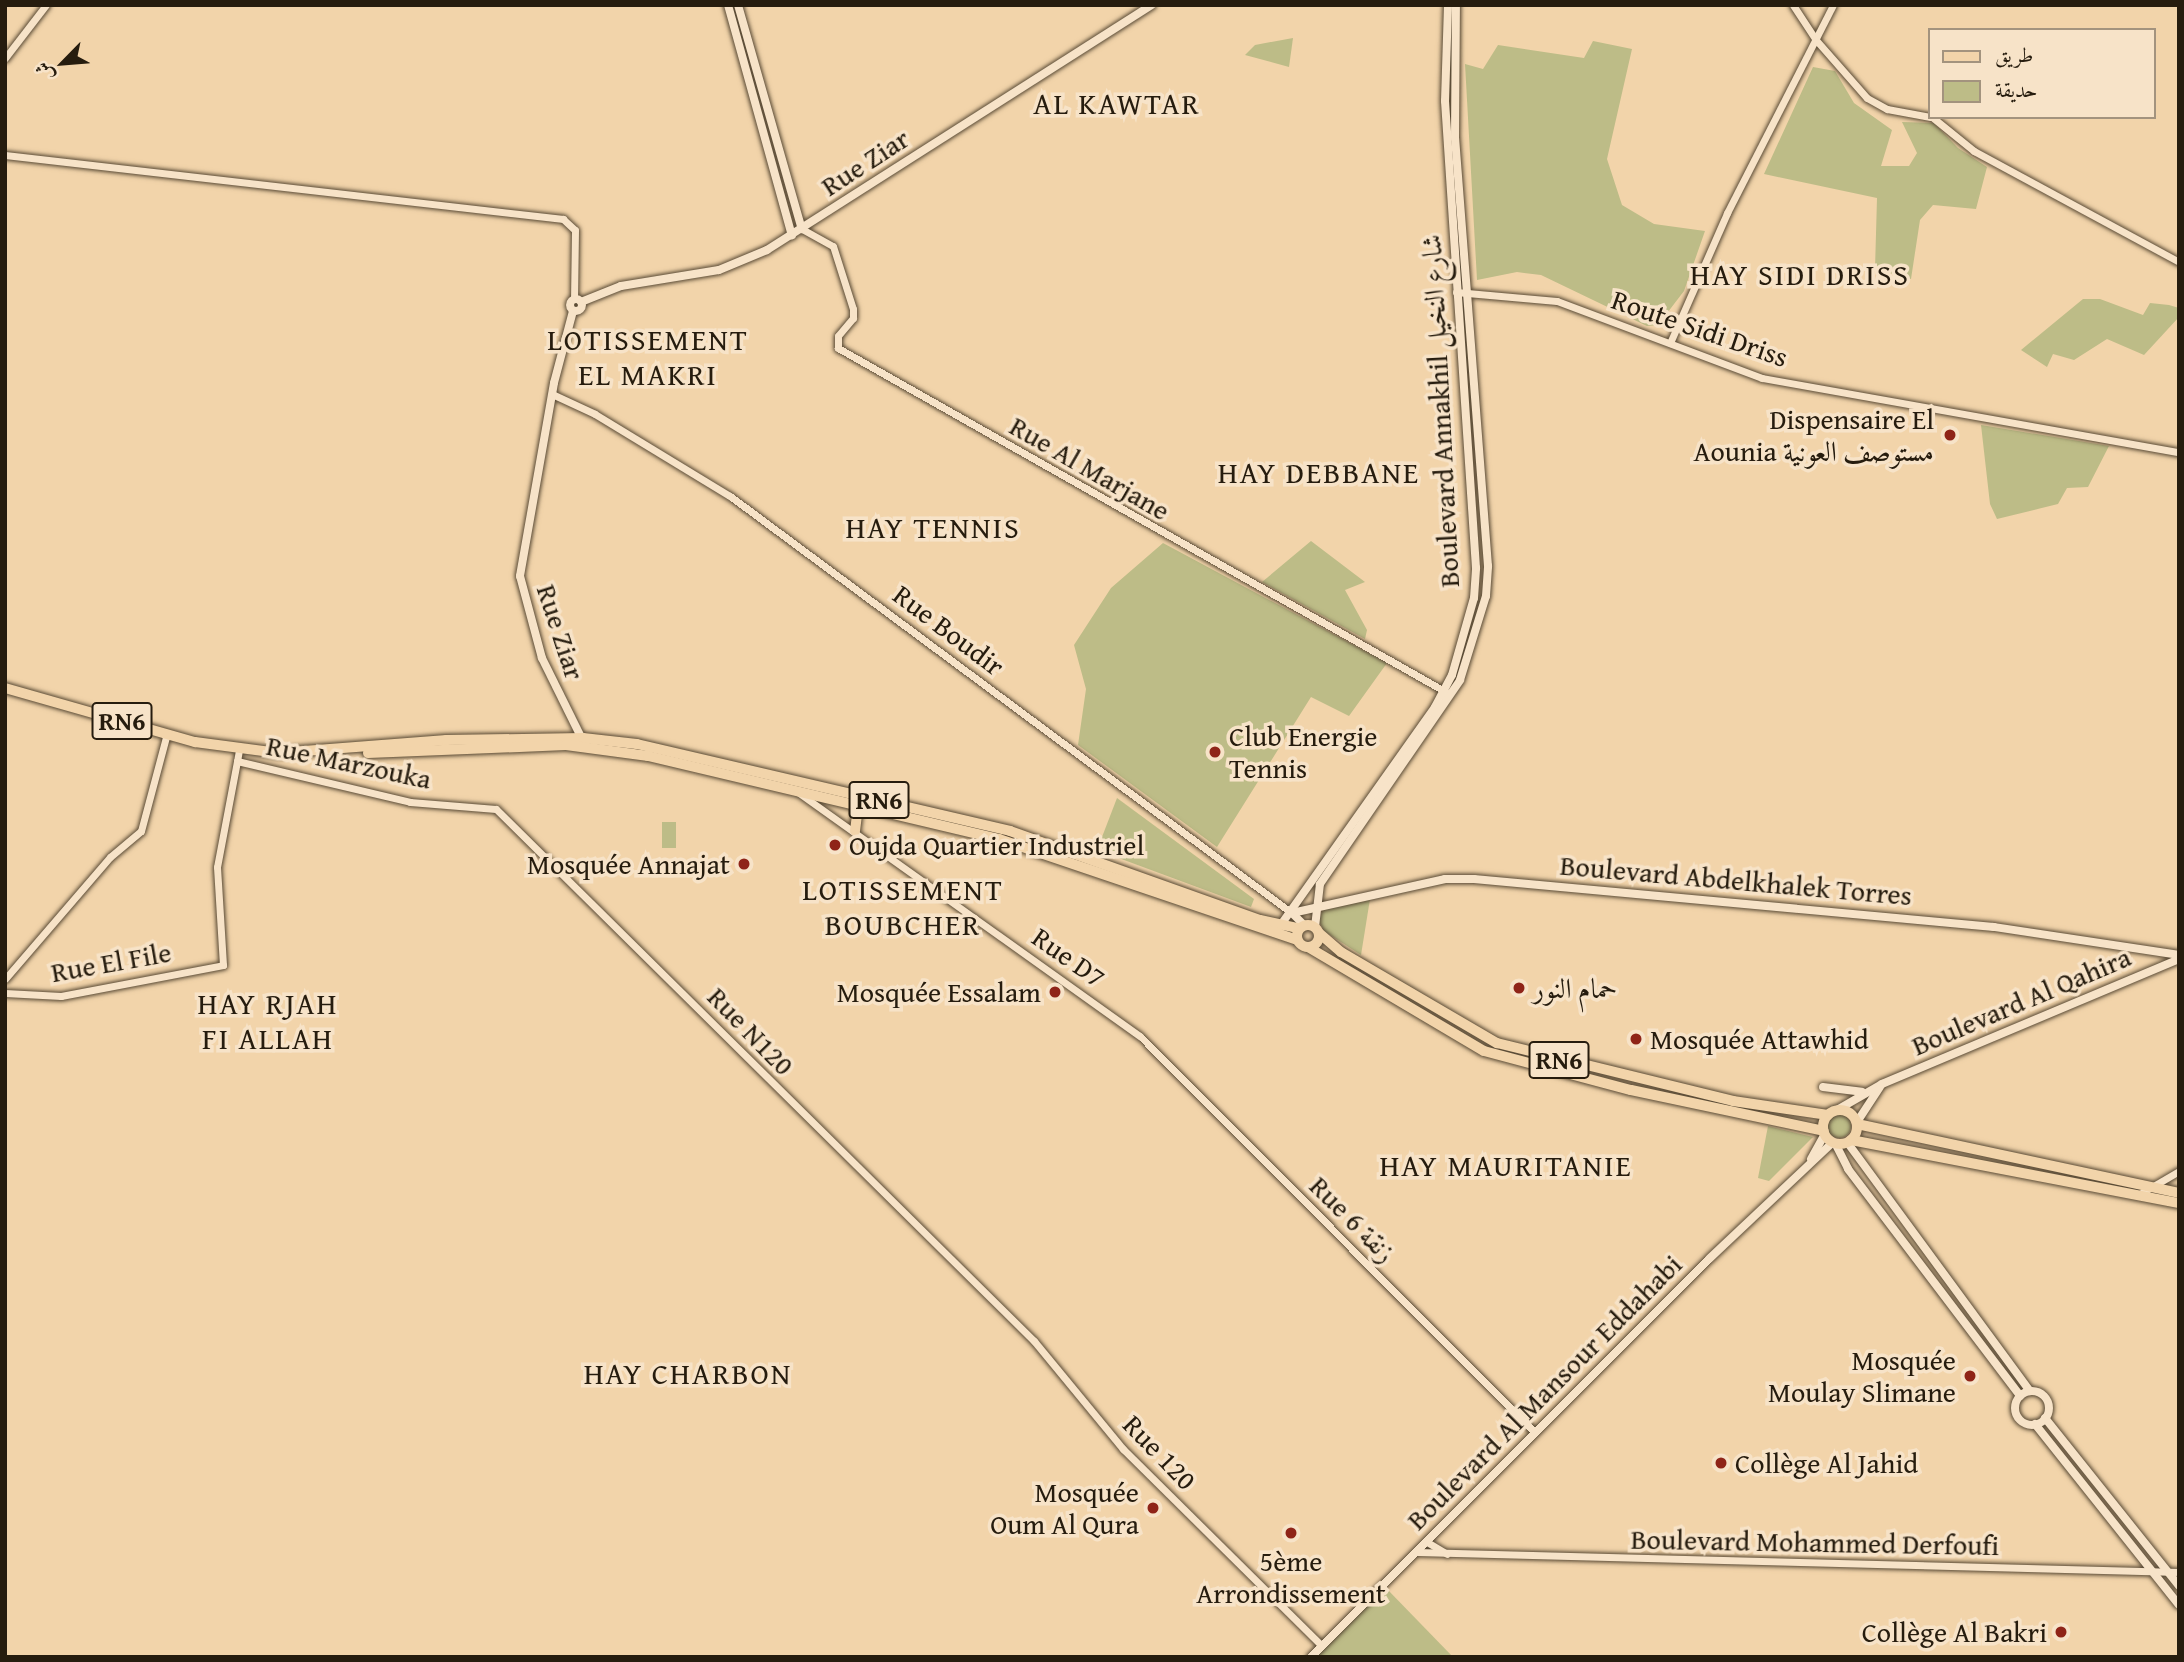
<!DOCTYPE html>
<html>
<head>
<meta charset="utf-8">
<style>
	body { margin:0 }
	#map { position:relative; width:2184px; height:1662px; overflow:hidden; background:#f2d4aa; font-family:"Gentium Book Plus",Amiri,serif }
	div>[style] { position:absolute }
	.green>* { inset:0; background:#bdbc87; transform-origin:0 0 }
	.round { border-radius:50% }
	.roads { filter:drop-shadow(0 0 2px #594a35) drop-shadow(0 0 2px #594a35) }
	.tertiary>* { height:7px; margin:-3.5px; padding:0 3.5px; transform-origin:3.5px; border-radius:3.5px; background:#f7e3c8 }
	.secondary>* { height:8px; margin:-4px; padding:0 4px; transform-origin:4px; border-radius:4px; background:#f7e3c8 }
	.secondary>.ring { margin:-4px; padding:0; box-sizing:content-box; background:none; border:8px solid #f7e3c8; border-radius:50% }
	.primary>* { height:10px; margin:-5px; padding:0 5px; transform-origin:5px; border-radius:5px; background:#f2d4aa }
	.primary>.ring { margin:-5px; padding:0; box-sizing:content-box; background:none; border:10px solid #f2d4aa; border-radius:50% }
	.dots>* { width:19px; height:19px; translate:-50% -50%; box-sizing:border-box; border:4px solid #f7e3c8; border-radius:50% }
	span { translate:-50% -50%; white-space:nowrap; text-align:center; line-height:1.15; -webkit-text-stroke:7px #f7e3c8; paint-order:stroke }
	.shield-label span { padding:2px 5px; background:#f7e3c8; border:2px solid; border-radius:5px; -webkit-text-stroke-width:0 }
	.shield-label { font-size:26px; color:#261c0e; font-weight:700 }
	.street-label { font-size:28px; color:#261c0e }
	.poi-label { font-size:28px; color:#261c0e }
	.right { translate:-100% -50%; text-align:right }
	.left { translate:0 -50%; text-align:left }
	.neighbourhood-label { font-size:30px; color:#261c0e; letter-spacing:2px }
	.frame { position:absolute; inset:0; border:7px solid #261c0e; pointer-events:none }
	.legend { position:absolute; left:1928px; top:28px; width:228px; height:91px; box-sizing:border-box; background:#f7e3c8; border:2px solid #a3937e; margin:0; padding:9px 12px; list-style:none; font-size:21px; color:#261c0e }
	.legend li { display:flex; align-items:center; gap:14px; height:35px }
	.legend b { width:35px; border:2px solid #a3937e }
	.north { position:absolute; left:28px; top:28px; width:70px; height:70px; -webkit-text-stroke:5px #f7e3c8; paint-order:stroke; rotate:245deg; font-size:19px; font-weight:700; line-height:28px; text-align:center; color:#261c0e }
	.north::after { content:''; display:block; margin:auto; width:24px; height:32px; background:#261c0e; clip-path:polygon(50% 0,100% 100%,50% 72%,0 100%) }
</style>
</head>
<body>
<div id="map">
	<div class="green">
		<div style="clip-path:polygon(1293px 38px,1289px 67px,1245px 55px,1255px 45px)"></div>
		<div style="clip-path:polygon(1593px 41px,1632px 49px,1607px 159px,1622px 205px,1654px 224px,1705px 231px,1684px 291px,1658px 325px,1647px 326px,1541px 275px,1517px 272px,1477px 280px,1465px 64px,1483px 69px,1498px 45px,1584px 58px)"></div>
		<div style="clip-path:polygon(1813px 67px,1835px 71px,1854px 103px,1892px 130px,1881px 166px,1909px 166px,1917px 153px,1902px 122px,1934px 123px,1958px 148px,1987px 167px,1976px 209px,1933px 205px,1920px 220px,1911px 279px,1875px 269px,1877px 198px,1764px 174px)"></div>
		<div style="clip-path:polygon(2083px 299px,2100px 299px,2143px 315px,2150px 303px,2169px 305px,2179px 308px,2179px 317px,2144px 355px,2107px 339px,2074px 360px,2053px 354px,2047px 367px,2021px 350px)"></div>
		<div style="clip-path:polygon(1981px 425px,2109px 446px,2088px 487px,2067px 488px,2058px 504px,1997px 519px,1990px 504px)"></div>
		<div style="clip-path:polygon(1311px 541px,1365px 582px,1345px 590px,1367px 630px,1365px 639px,1262px 582px)"></div>
		<div style="clip-path:polygon(1163px 543px,1387px 663px,1349px 716px,1311px 697px,1217px 847px,1078px 745px,1086px 689px,1074px 645px,1111px 588px)"></div>
		<div style="clip-path:polygon(1117px 798px,1254px 899px,1251px 907px,1097px 850px)"></div>
		<div style="left:662px;top:822px;width:14px;height:26px"></div>
		<div style="clip-path:polygon(1370px 899px,1361px 955px,1324px 931px,1319px 921px,1323px 908px)"></div>
		<div class="round" style="left:1827px;top:1114px;width:24px;height:24px"></div>
		<div style="clip-path:polygon(1768px 1126px,1813px 1137px,1769px 1181px,1758px 1178px)"></div>
		<div style="clip-path:polygon(1386px 1588px,1453px 1657px,1316px 1657px,1324px 1648px)"></div>
	</div>
	<div class="roads">
		<div class="tertiary">
			<div style="left:1793px;top:5px;width:42px;rotate:56.7deg"></div>
			<div style="left:1816px;top:40px;width:77px;rotate:48.7deg"></div>
			<div style="left:1867px;top:98px;width:23px;rotate:29deg"></div>
			<div style="left:1887px;top:109px;width:44px;rotate:10.5deg"></div>
			<div style="left:5px;top:58px;width:67px;rotate:-52.3deg"></div>
			<div style="left:1932px;top:117px;width:54px;rotate:39deg"></div>
			<div style="left:1974px;top:151px;width:233px;rotate:28.4deg"></div>
			<div style="left:5px;top:155px;width:562px;rotate:6.54deg"></div>
			<div style="left:563px;top:219px;width:16px;rotate:43deg"></div>
			<div style="left:575px;top:230px;width:69px;rotate:90.8deg"></div>
			<div style="left:802px;top:229px;width:35px;rotate:29deg"></div>
			<div style="left:833px;top:246px;width:66px;rotate:72.4deg"></div>
			<div style="left:853px;top:309px;width:9px;rotate:90deg"></div>
			<div style="left:853px;top:318px;width:23px;rotate:130deg"></div>
			<div style="left:838px;top:336px;width:12px;rotate:90deg"></div>
			<div style="left:838px;top:348px;width:699px;rotate:29.5deg"></div>
			<div style="left:1456px;top:292px;width:101px;rotate:5.1deg"></div>
			<div style="left:1557px;top:301px;width:219px;rotate:20.6deg"></div>
			<div style="left:1762px;top:378px;width:424px;rotate:10.1deg"></div>
			<div style="left:1670px;top:343px;width:142px;rotate:-66.3deg"></div>
			<div style="left:1727px;top:213px;width:233px;rotate:-63deg"></div>
			<div style="left:552px;top:394px;width:47px;rotate:24.9deg"></div>
			<div style="left:595px;top:414px;width:158px;rotate:31.3deg"></div>
			<div style="left:730px;top:496px;width:700px;rotate:36.58deg"></div>
			<div style="left:239px;top:750px;width:11px;rotate:100deg"></div>
			<div style="left:237px;top:761px;width:178px;rotate:13.3deg"></div>
			<div style="left:410px;top:802px;width:86px;rotate:4.7deg"></div>
			<div style="left:496px;top:809px;width:757px;rotate:44.68deg"></div>
			<div style="left:1034px;top:1341px;width:140px;rotate:50.5deg"></div>
			<div style="left:1123px;top:1449px;width:279px;rotate:44.7deg"></div>
			<div style="left:799px;top:793px;width:419px;rotate:35.5deg"></div>
			<div style="left:1140px;top:1036px;width:560px;rotate:45.14deg"></div>
			<div style="left:5px;top:979px;width:161px;rotate:-49.3deg"></div>
			<div style="left:110px;top:857px;width:40px;rotate:-40deg"></div>
			<div style="left:141px;top:831px;width:101px;rotate:-75.1deg"></div>
			<div style="left:5px;top:993px;width:56px;rotate:3.1deg"></div>
			<div style="left:61px;top:996px;width:165px;rotate:-10.8deg"></div>
			<div style="left:223px;top:965px;width:98px;rotate:-93.5deg"></div>
			<div style="left:217px;top:867px;width:108px;rotate:-79.3deg"></div>
			<div style="left:2138px;top:1195px;width:48px;rotate:-30.3deg"></div>
			<div style="left:1427px;top:1542px;width:23px;rotate:31deg"></div>
			<div style="left:1417px;top:1552px;width:762px;rotate:1.5deg"></div>
		</div>
		<div class="secondary">
			<div style="left:728px;top:5px;width:239px;rotate:74.5deg"></div>
			<div style="left:738px;top:5px;width:233px;rotate:74.1deg"></div>
			<div class="ring" style="left:570px;top:299px;width:4px;height:4px"></div>
			<div style="left:581px;top:302px;width:43px;rotate:-21.8deg"></div>
			<div style="left:621px;top:286px;width:99px;rotate:-9.3deg"></div>
			<div style="left:719px;top:270px;width:52px;rotate:-22.6deg"></div>
			<div style="left:767px;top:250px;width:456px;rotate:-32.5deg"></div>
			<div style="left:573px;top:311px;width:74px;rotate:104.8deg"></div>
			<div style="left:554px;top:383px;width:196px;rotate:100deg"></div>
			<div style="left:520px;top:576px;width:85px;rotate:75deg"></div>
			<div style="left:542px;top:658px;width:95px;rotate:63.7deg"></div>
			<div style="left:1292px;top:913px;width:157px;rotate:-12.5deg"></div>
			<div style="left:1445px;top:879px;width:29px"></div>
			<div style="left:1474px;top:879px;width:522px;rotate:5.27deg"></div>
			<div style="left:1994px;top:927px;width:187px;rotate:8.6deg"></div>
			<div style="left:1292px;top:913px;width:17px;rotate:45deg"></div>
			<div style="left:1280px;top:926px;width:268px;rotate:-54.7deg"></div>
			<div style="left:1435px;top:707px;width:36px;rotate:-62deg"></div>
			<div style="left:1452px;top:675px;width:80px;rotate:-74.1deg"></div>
			<div style="left:1474px;top:598px;width:30px;rotate:-86deg"></div>
			<div style="left:1476px;top:568px;width:468px;rotate:-93.8deg"></div>
			<div style="left:1445px;top:101px;width:96px;rotate:-88.2deg"></div>
			<div style="left:1315px;top:927px;width:43px;rotate:-83.4deg"></div>
			<div style="left:1320px;top:884px;width:247px;rotate:-55.5deg"></div>
			<div style="left:1460px;top:680px;width:88px;rotate:-72.8deg"></div>
			<div style="left:1486px;top:596px;width:30px;rotate:-86deg"></div>
			<div style="left:1488px;top:566px;width:429px;rotate:-94.4deg"></div>
			<div style="left:1455px;top:138px;width:133px;rotate:-89.6deg"></div>
			<div style="left:1823px;top:1087px;width:39px;rotate:7deg"></div>
			<div style="left:1837px;top:1110px;width:52px;rotate:-30deg"></div>
			<div style="left:1882px;top:1084px;width:322px;rotate:-22.8deg"></div>
			<div style="left:1857px;top:1122px;width:42px;rotate:-56.7deg"></div>
			<div style="left:1847px;top:1142px;width:309px;rotate:53.7deg"></div>
			<div style="left:1835px;top:1143px;width:29px;rotate:63deg"></div>
			<div style="left:1848px;top:1169px;width:285px;rotate:52.8deg"></div>
			<div style="left:1811px;top:1159px;width:29px;rotate:-61deg"></div>
			<div class="ring" style="left:2015px;top:1391px;width:26px;height:26px"></div>
			<div style="left:2045px;top:1418px;width:215px;rotate:51.4deg"></div>
			<div style="left:2035px;top:1424px;width:231px;rotate:51.5deg"></div>
			<div style="left:1311px;top:1657px;width:564px;rotate:-45deg"></div>
			<div style="left:1710px;top:1258px;width:169px;rotate:-43.3deg"></div>
		</div>
		<div class="primary">
			<div style="left:5px;top:688px;width:198px;rotate:15.9deg"></div>
			<div style="left:195px;top:742px;width:84px;rotate:7.5deg"></div>
			<div style="left:278px;top:753px;width:169px;rotate:-4.4deg"></div>
			<div style="left:446px;top:740px;width:137px;rotate:-0.8deg"></div>
			<div style="left:583px;top:738px;width:54px;rotate:6.3deg"></div>
			<div style="left:637px;top:744px;width:383px;rotate:13.1deg"></div>
			<div style="left:1010px;top:831px;width:265px;rotate:19.6deg"></div>
			<div style="left:1260px;top:920px;width:40px;rotate:12deg"></div>
			<div style="left:368px;top:753px;width:198px;rotate:-2.3deg"></div>
			<div style="left:566px;top:745px;width:83px;rotate:7.6deg"></div>
			<div style="left:648px;top:756px;width:361px;rotate:13.3deg"></div>
			<div style="left:999px;top:839px;width:315px;rotate:18.7deg"></div>
			<div style="left:855px;top:831px;width:25px;rotate:-83deg"></div>
			<div class="ring" style="left:1297px;top:925px;width:12px;height:12px"></div>
			<div style="left:1319px;top:933px;width:29px;rotate:41deg"></div>
			<div style="left:1341px;top:952px;width:181px;rotate:30.3deg"></div>
			<div style="left:1497px;top:1043px;width:243px;rotate:13.8deg"></div>
			<div style="left:1733px;top:1101px;width:96px;rotate:8.4deg"></div>
			<div style="left:1308px;top:947px;width:204px;rotate:30.6deg"></div>
			<div style="left:1484px;top:1051px;width:152px;rotate:14.9deg"></div>
			<div style="left:1631px;top:1090px;width:197px;rotate:12deg"></div>
			<div class="ring" style="left:1823px;top:1110px;width:24px;height:24px"></div>
			<div style="left:1857px;top:1124px;width:329px;rotate:12.1deg"></div>
			<div style="left:1851px;top:1140px;width:334px;rotate:10.9deg"></div>
		</div>
	</div>
	<div class="dots">
		<div style="left:1950px;top:435px;background:#8f2418"></div>
		<div style="left:1215px;top:752px;background:#8f2418"></div>
		<div style="left:835px;top:845px;background:#8f2418"></div>
		<div style="left:744px;top:864px;background:#8f2418"></div>
		<div style="left:1519px;top:988px;background:#8f2418"></div>
		<div style="left:1055px;top:992px;background:#8f2418"></div>
		<div style="left:1636px;top:1039px;background:#8f2418"></div>
		<div style="left:1970px;top:1376px;background:#8f2418"></div>
		<div style="left:1721px;top:1463px;background:#8f2418"></div>
		<div style="left:1153px;top:1508px;background:#8f2418"></div>
		<div style="left:1291px;top:1533px;background:#8f2418"></div>
		<div style="left:2061px;top:1632px;background:#8f2418"></div>
	</div>
	<div class="shield-label">
		<span style="left:122px;top:721px">RN6</span>
		<span style="left:879px;top:800px">RN6</span>
		<span style="left:1559px;top:1060px">RN6</span>
	</div>
	<div class="street-label">
		<span style="left:865px;top:162px;rotate:-33deg">Rue Ziar</span>
		<span style="left:1700px;top:328px;rotate:19deg">Route Sidi Driss</span>
		<span style="left:1440px;top:411px;rotate:-93deg">Boulevard Annakhil شارع النخيل</span>
		<span style="left:1090px;top:468px;rotate:30deg">Rue Al Marjane</span>
		<span style="left:949px;top:630px;rotate:37deg">Rue Boudir</span>
		<span style="left:561px;top:632px;rotate:72deg">Rue Ziar</span>
		<span style="left:349px;top:762px;rotate:12deg">Rue Marzouka</span>
		<span style="left:1736px;top:880px;rotate:5deg">Boulevard Abdelkhalek Torres</span>
		<span style="left:1069px;top:957px;rotate:35deg">Rue D7</span>
		<span style="left:111px;top:962px;rotate:-10deg">Rue El File</span>
		<span style="left:2021px;top:1001px;rotate:-23deg">Boulevard Al Qahira</span>
		<span style="left:751px;top:1031px;rotate:46deg">Rue N120</span>
		<span style="left:1353px;top:1219px;rotate:45deg">Rue 6 زنقة</span>
		<span style="left:1544px;top:1392px;rotate:-45deg">Boulevard Al Mansour Eddahabi</span>
		<span style="left:1160px;top:1452px;rotate:46deg">Rue 120</span>
		<span style="left:1815px;top:1542px;rotate:1deg">Boulevard Mohammed Derfoufi</span>
	</div>
	<div class="poi-label">
		<span class="right" style="left:1934px;top:435px">Dispensaire El<br>Aounia مستوصف العونية</span>
		<span class="left" style="left:1229px;top:752px">Club Energie<br>Tennis</span>
		<span class="left" style="left:849px;top:845px">Oujda Quartier Industriel</span>
		<span class="right" style="left:730px;top:864px">Mosquée Annajat</span>
		<span class="left" style="left:1533px;top:988px">حمام النور</span>
		<span class="right" style="left:1041px;top:992px">Mosquée Essalam</span>
		<span class="left" style="left:1650px;top:1039px">Mosquée Attawhid</span>
		<span class="right" style="left:1956px;top:1376px">Mosquée<br>Moulay Slimane</span>
		<span class="left" style="left:1735px;top:1463px">Collège Al Jahid</span>
		<span class="right" style="left:1139px;top:1508px">Mosquée<br>Oum Al Qura</span>
		<span style="left:1291px;top:1577px">5ème<br>Arrondissement</span>
		<span class="right" style="left:2047px;top:1632px">Collège Al Bakri</span>
	</div>
	<div class="neighbourhood-label">
		<span style="left:1117px;top:103px">AL KAWTAR</span>
		<span style="left:1800px;top:274px">HAY SIDI DRISS</span>
		<span style="left:648px;top:356px">LOTISSEMENT<br>EL MAKRI</span>
		<span style="left:1319px;top:472px">HAY DEBBANE</span>
		<span style="left:933px;top:527px">HAY TENNIS</span>
		<span style="left:903px;top:906px">LOTISSEMENT<br>BOUBCHER</span>
		<span style="left:268px;top:1020px">HAY RJAH<br>FI ALLAH</span>
		<span style="left:1506px;top:1165px">HAY MAURITANIE</span>
		<span style="left:688px;top:1373px">HAY CHARBON</span>
	</div>
	<div class="frame"></div>
	<ul class="legend">
	<li><b style="height:9px;background:#f2d4aa"></b>طريق</li>
	<li><b style="height:19px;background:#bdbc87"></b>حديقة</li>
	</ul>
	<div class="north">ش</div>
</div>
</body>
</html>
